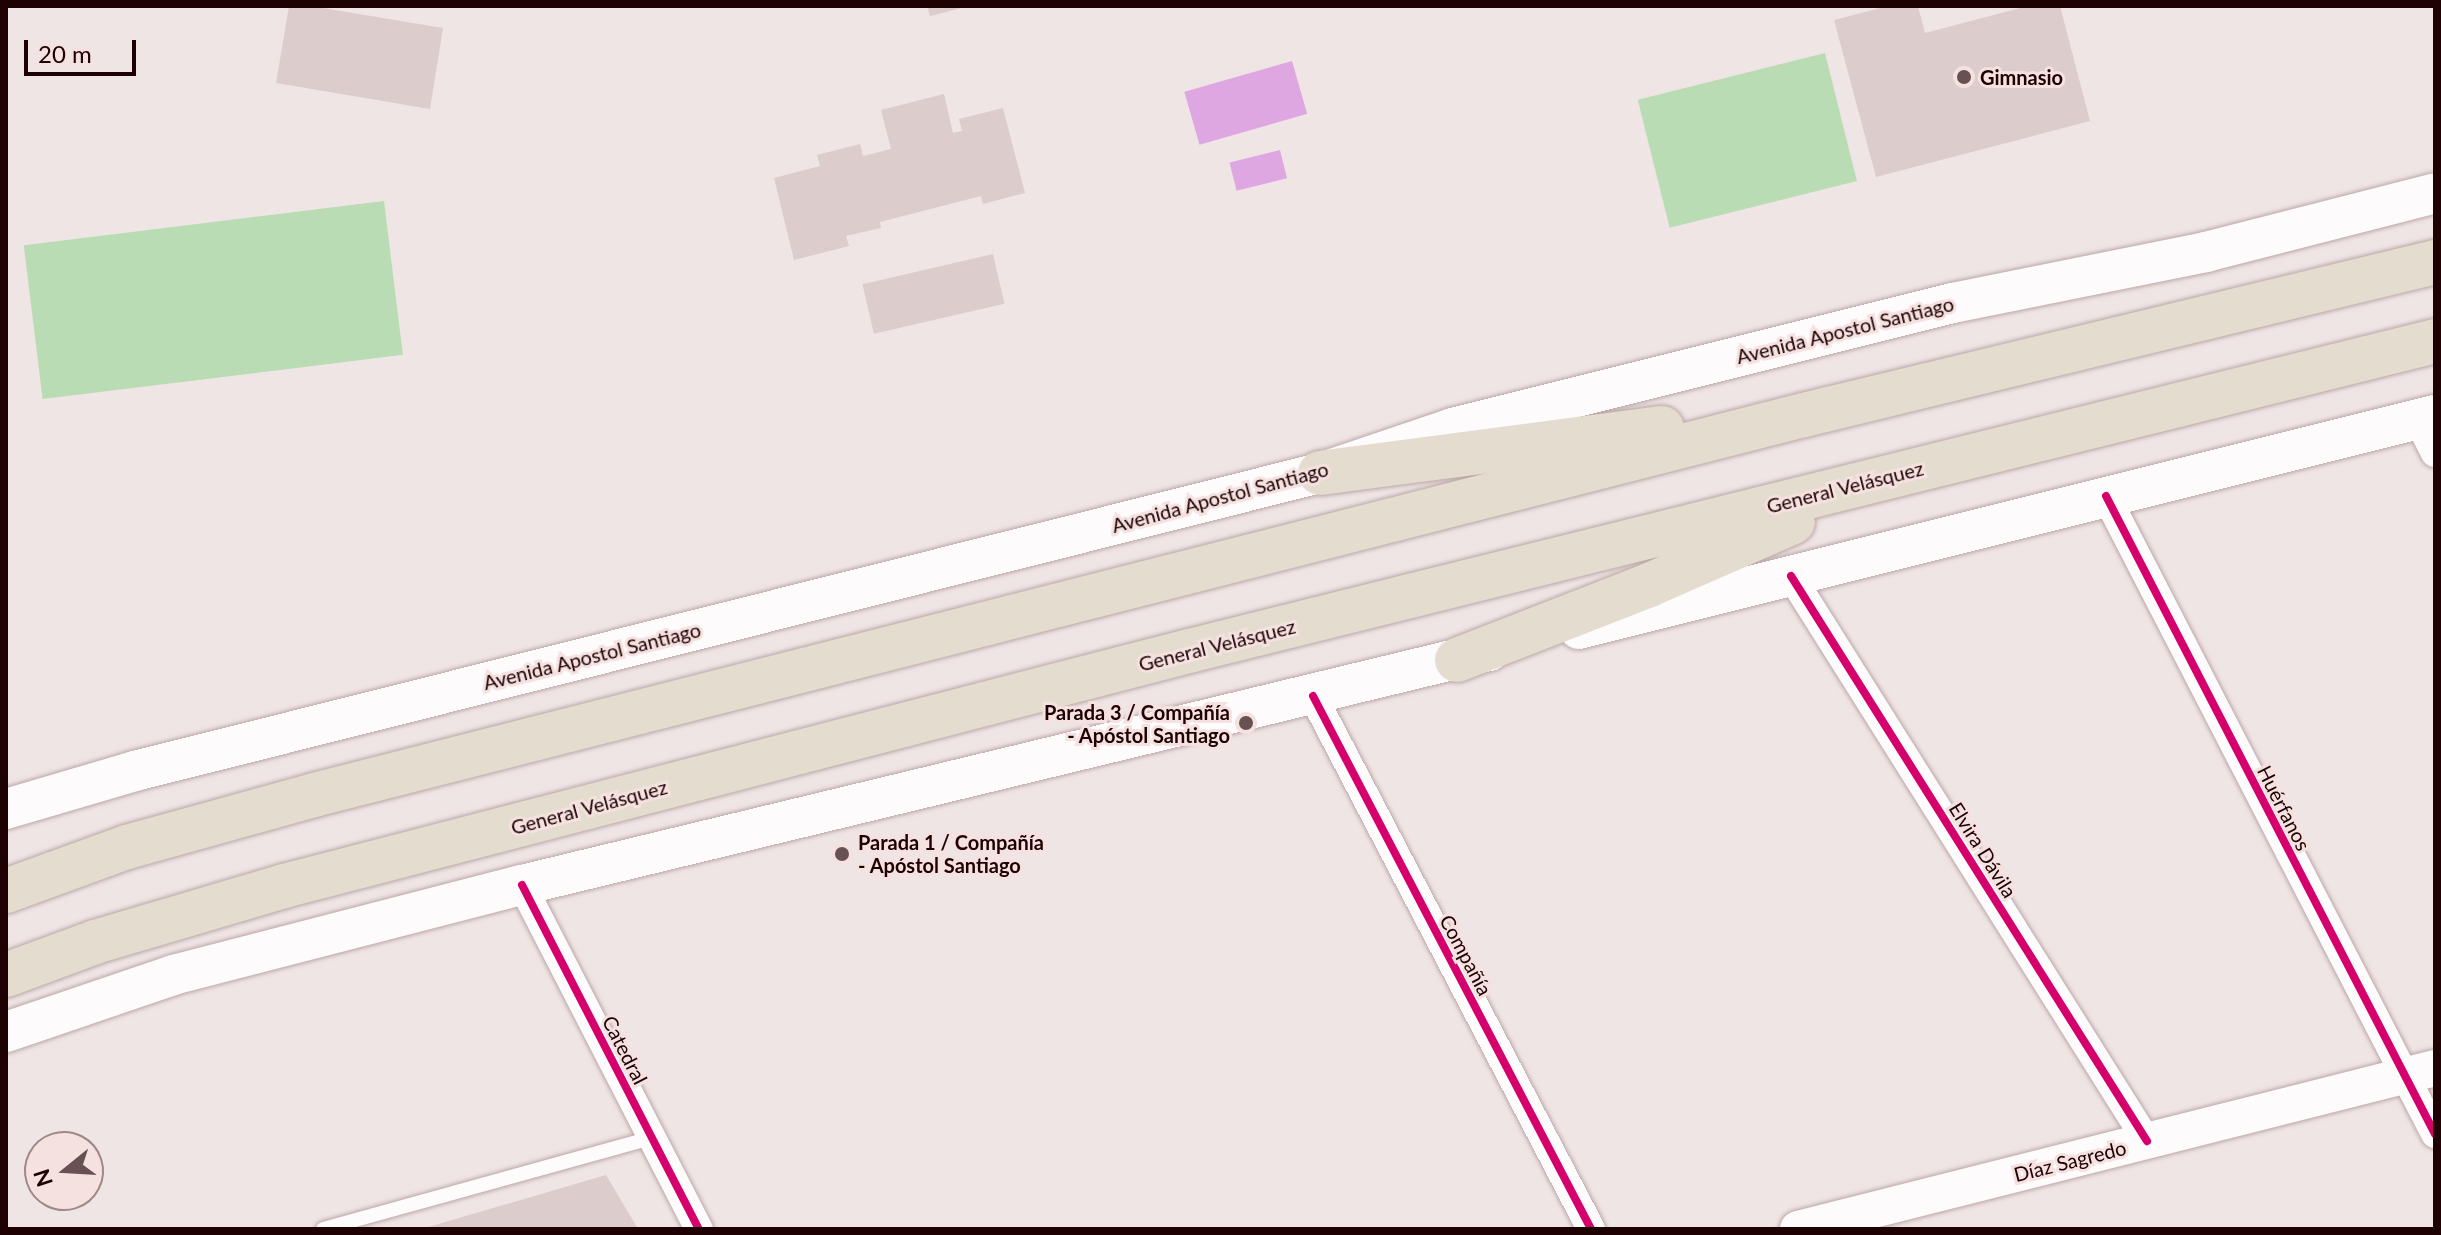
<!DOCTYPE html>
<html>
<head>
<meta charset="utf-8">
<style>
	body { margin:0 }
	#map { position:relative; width:2441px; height:1235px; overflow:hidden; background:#f0e5e5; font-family:Lato,sans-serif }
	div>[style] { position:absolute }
	.green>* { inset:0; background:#badcb4; transform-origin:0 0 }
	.water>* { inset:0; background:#dea7e1; transform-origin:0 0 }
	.building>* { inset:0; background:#dccccb; transform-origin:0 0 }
	.roads { filter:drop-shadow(0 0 2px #bca7a7) drop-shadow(0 0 2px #bca7a7) }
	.service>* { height:14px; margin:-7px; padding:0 7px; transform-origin:7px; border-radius:7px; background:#fdfbfb }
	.minor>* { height:28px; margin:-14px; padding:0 14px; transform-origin:14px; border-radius:14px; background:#fdfbfb }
	.tertiary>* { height:36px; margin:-18px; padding:0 18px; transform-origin:18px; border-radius:18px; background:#fdfbfb }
	.secondary>* { height:40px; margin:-20px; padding:0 20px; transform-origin:20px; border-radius:20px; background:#fdfbfb }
	.motorway>* { height:44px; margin:-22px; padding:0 22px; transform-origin:22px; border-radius:22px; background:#e4dccf }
	.cycleway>* { height:8px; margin:-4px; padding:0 4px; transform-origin:4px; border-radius:4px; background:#d6006c }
	.dots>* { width:22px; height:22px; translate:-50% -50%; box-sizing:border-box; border:4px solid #f5e1e0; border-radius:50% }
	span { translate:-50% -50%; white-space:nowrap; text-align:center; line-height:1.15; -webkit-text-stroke:6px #f5e1e0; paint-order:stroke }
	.poi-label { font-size:20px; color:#1e0203; font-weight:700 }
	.left { translate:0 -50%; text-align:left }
	.right { translate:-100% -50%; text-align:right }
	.street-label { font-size:20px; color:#1e0203 }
	.frame { position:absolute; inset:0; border:8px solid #1e0203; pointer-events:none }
	.north { position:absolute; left:24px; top:1131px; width:80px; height:80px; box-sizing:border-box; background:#f5e1e0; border:2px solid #9f8888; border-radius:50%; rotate:252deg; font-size:22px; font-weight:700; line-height:32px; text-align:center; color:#1e0203 }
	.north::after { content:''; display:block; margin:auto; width:28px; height:36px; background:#685152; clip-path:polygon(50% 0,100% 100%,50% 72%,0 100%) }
	.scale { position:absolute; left:24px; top:40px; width:112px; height:36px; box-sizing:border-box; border:4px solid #1e0203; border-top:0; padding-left:10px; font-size:24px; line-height:28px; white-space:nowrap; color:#1e0203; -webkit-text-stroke:6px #f5e1e0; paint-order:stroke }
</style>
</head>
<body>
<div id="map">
	<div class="green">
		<div style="left:1825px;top:53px;width:132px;height:193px;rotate:76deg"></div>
		<div style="left:384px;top:201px;width:155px;height:363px;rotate:83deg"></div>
	</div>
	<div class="water">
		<div style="left:1292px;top:61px;width:55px;height:112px;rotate:74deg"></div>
		<div style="left:1280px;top:150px;width:29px;height:52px;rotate:76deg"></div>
	</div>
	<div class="building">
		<div style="clip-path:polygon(289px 6px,311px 6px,443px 28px,430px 109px,276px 83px)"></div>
		<div style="clip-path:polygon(927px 6px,965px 6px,965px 7px,930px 16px)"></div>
		<div style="clip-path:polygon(1888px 6px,1918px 6px,1925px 33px,2028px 6px,2060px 6px,2090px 121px,1876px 177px,1834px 20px)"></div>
		<div style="clip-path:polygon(944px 94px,953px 133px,962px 131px,959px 119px,1003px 108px,1025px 193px,983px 204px,981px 196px,880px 222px,881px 228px,846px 236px,849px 246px,794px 260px,774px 178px,820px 166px,817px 155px,860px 144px,863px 156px,891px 149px,881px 110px)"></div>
		<div style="left:993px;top:254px;width:51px;height:134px;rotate:77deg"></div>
		<div style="clip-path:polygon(606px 1175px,638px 1229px,425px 1229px,425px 1228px)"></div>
	</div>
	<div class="roads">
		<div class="service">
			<div style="left:323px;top:1229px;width:341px;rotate:-15.5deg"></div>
		</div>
		<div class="minor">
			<div style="left:2418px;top:420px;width:37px;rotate:63deg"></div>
			<div style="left:2106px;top:496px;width:718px;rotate:62.72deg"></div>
			<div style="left:1791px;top:576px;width:668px;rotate:57.79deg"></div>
			<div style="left:1313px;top:696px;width:601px;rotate:62.45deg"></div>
			<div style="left:522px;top:885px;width:387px;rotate:62.8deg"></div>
		</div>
		<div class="tertiary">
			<div style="left:1798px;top:1229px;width:657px;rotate:-14.18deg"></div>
		</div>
		<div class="secondary">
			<div style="left:1579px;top:629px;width:882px;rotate:-14.04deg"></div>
			<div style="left:6px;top:809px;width:134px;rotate:-16.4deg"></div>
			<div style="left:135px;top:771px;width:1222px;rotate:-14.12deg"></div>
			<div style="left:1320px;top:473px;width:140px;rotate:-18.7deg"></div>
			<div style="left:1453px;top:428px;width:515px;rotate:-14.04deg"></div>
			<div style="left:1953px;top:303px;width:258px;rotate:-11.4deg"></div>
			<div style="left:2206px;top:252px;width:236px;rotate:-14.4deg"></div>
			<div style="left:6px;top:1032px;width:176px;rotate:-18.8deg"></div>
			<div style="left:173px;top:975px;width:360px;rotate:-14.5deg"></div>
			<div style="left:522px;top:885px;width:995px;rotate:-13.6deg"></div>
		</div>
		<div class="motorway">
			<div style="left:1320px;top:473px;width:345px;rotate:-7.5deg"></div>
			<div style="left:1457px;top:660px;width:206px;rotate:-21.3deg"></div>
			<div style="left:1649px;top:585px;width:157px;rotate:-23.6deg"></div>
			<div style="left:6px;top:891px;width:129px;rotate:-20deg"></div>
			<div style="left:127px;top:847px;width:194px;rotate:-15.5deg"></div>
			<div style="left:314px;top:795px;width:1538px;rotate:-14.31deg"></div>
			<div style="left:1804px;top:415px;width:649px;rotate:-13.63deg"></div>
			<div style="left:6px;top:975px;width:95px;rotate:-20.3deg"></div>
			<div style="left:95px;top:942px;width:197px;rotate:-16.5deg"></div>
			<div style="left:284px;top:886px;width:935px;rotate:-14.56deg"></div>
			<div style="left:1189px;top:651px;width:1284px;rotate:-13.97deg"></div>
		</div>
	</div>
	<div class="cycleway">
		<div style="left:2106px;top:496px;width:718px;rotate:62.72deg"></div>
		<div style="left:1791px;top:576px;width:668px;rotate:57.79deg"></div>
		<div style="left:1313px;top:696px;width:601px;rotate:62.45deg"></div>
		<div style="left:522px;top:885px;width:387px;rotate:62.8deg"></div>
	</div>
	<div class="dots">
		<div style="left:1964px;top:77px;background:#685152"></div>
		<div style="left:1246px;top:723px;background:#685152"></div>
		<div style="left:842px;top:854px;background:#685152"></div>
	</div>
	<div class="poi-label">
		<span class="left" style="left:1980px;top:77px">Gimnasio</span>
		<span class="right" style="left:1230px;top:724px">Parada 3 / Compañía<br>- Apóstol Santiago</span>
		<span class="left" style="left:858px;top:854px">Parada 1 / Compañía<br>- Apóstol Santiago</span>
	</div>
	<div class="street-label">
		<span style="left:1845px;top:330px;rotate:-14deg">Avenida Apostol Santiago</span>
		<span style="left:1845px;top:487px;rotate:-14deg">General Velásquez</span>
		<span style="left:1220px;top:497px;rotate:-15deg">Avenida Apostol Santiago</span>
		<span style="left:1217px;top:645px;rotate:-14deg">General Velásquez</span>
		<span style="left:592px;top:656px;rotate:-14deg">Avenida Apostol Santiago</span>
		<span style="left:589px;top:807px;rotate:-15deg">General Velásquez</span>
		<span style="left:2284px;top:808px;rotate:63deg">Huérfanos</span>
		<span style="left:1983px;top:850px;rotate:58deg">Elvira Dávila</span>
		<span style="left:1466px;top:955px;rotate:62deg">Compañía</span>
		<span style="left:625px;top:1050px;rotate:63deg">Catedral</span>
		<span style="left:2070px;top:1161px;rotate:-14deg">Díaz Sagredo</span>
	</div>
	<div class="frame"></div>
	<div class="north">N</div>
	<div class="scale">20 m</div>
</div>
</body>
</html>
